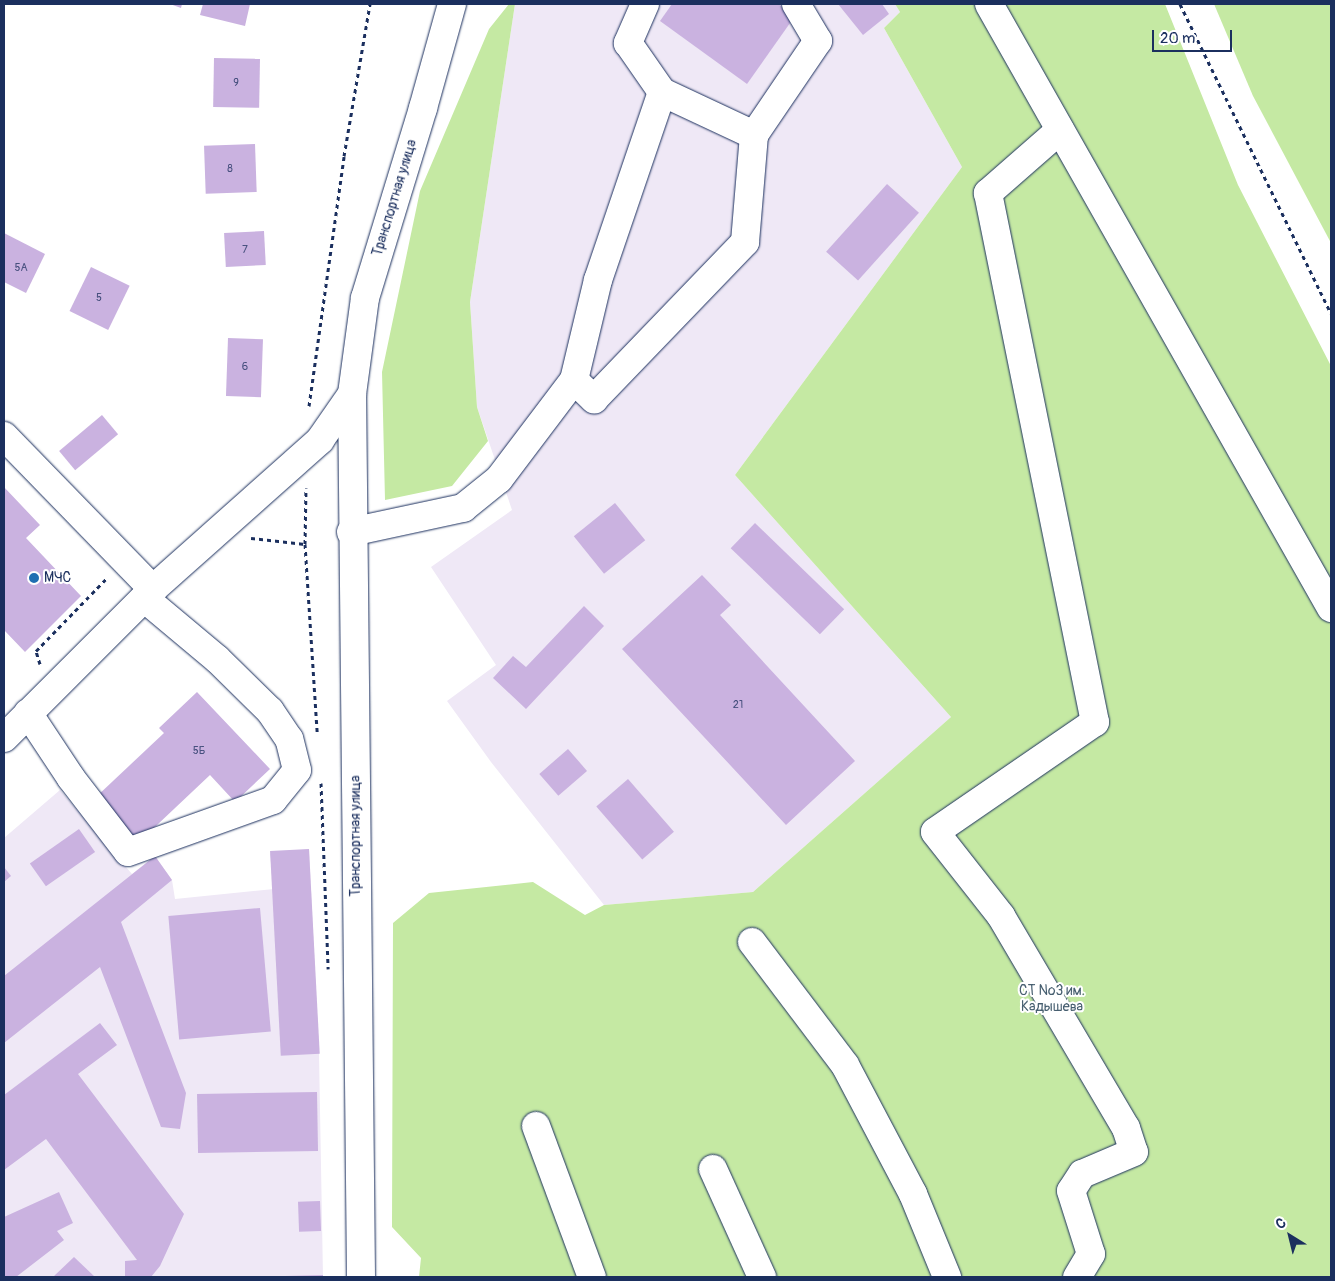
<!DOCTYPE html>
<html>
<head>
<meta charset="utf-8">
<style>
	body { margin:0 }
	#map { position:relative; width:1335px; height:1281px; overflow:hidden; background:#fff; font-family:Pangolin,sans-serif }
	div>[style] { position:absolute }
	.built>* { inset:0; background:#efe8f6 }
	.green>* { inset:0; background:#c5e9a3 }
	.building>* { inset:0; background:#cab2e0; transform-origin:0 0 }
	.path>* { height:3px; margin-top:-1.5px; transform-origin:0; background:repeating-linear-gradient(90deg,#1b2f5e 0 4px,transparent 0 8px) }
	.roads { filter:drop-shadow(0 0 1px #1b2f5e) drop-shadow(0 0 1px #1b2f5e) }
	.minor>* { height:28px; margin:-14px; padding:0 14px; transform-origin:14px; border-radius:14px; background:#fff }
	.dots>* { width:14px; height:14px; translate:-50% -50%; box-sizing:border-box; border:2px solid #fff; border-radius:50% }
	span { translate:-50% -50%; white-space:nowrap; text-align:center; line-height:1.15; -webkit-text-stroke:4px #fff; paint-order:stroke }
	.number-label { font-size:11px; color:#47507e }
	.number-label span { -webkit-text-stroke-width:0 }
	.street-label { font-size:14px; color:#1b2f5e }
	.poi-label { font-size:14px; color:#1b2f5e }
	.left { translate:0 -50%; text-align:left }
	.park-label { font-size:14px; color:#465e6f }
	.frame { position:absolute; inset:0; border:5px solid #1b2f5e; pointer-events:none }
	.north { position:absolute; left:1265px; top:1211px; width:50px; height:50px; -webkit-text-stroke:4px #fff; paint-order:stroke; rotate:324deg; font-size:14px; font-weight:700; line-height:20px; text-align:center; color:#1b2f5e }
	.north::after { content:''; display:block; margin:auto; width:18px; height:22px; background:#1b2f5e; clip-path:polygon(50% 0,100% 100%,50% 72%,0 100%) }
	.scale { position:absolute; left:1152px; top:30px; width:80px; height:22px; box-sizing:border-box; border:2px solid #1b2f5e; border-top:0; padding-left:6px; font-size:15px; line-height:18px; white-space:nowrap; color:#1b2f5e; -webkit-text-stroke:4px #fff; paint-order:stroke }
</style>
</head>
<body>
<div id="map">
	<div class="built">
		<div style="clip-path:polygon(515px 4px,895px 4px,900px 12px,884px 28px,962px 167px,735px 475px,951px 717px,753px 892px,604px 905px,491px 762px,447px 701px,496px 665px,431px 567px,512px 510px,477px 407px,470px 302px)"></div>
		<div style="clip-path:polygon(60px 790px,132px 874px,155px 856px,172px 880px,175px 899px,274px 889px,270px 854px,309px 849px,319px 1054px,323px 1277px,4px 1277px,4px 838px)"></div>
	</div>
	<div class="green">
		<div style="clip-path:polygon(509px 4px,515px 4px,470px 302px,477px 407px,488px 441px,452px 486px,385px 500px,382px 372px,420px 191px,489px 29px)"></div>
		<div style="clip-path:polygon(895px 4px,1165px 4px,1238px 185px,1331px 366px,1331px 1277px,419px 1277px,421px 1258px,392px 1227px,393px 923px,429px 893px,533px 882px,585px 915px,604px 905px,753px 892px,951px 717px,735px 475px,962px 167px,884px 28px,900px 12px)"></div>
		<div style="clip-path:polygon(1214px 4px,1331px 4px,1331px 243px,1253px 96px)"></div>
	</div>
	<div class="building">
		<div style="clip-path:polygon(170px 4px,182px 4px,181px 8px)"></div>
		<div style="clip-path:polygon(203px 4px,250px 4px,245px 26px,200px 15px)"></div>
		<div style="clip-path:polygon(672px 4px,778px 4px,795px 16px,747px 84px,660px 21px)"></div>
		<div style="clip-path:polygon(838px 4px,882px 4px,889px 14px,863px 35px)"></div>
		<div style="left:214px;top:58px;width:46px;height:49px;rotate:1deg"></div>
		<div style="left:255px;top:144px;width:48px;height:51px;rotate:88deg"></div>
		<div style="left:887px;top:184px;width:43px;height:91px;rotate:42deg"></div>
		<div style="left:264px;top:231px;width:34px;height:40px;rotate:87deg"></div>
		<div style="clip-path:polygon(4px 233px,45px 254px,26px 293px,4px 282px)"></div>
		<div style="left:91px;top:267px;width:43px;height:49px;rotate:26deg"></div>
		<div style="left:228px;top:338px;width:35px;height:58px;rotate:2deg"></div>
		<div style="left:102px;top:415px;width:25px;height:56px;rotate:50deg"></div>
		<div style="clip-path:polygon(4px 487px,40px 525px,26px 538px,81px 596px,25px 652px,4px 630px)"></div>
		<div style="left:615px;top:503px;width:48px;height:53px;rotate:51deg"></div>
		<div style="left:755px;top:523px;width:124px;height:35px;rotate:44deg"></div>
		<div style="clip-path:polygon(702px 575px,731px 605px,720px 615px,855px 761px,786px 825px,622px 649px)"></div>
		<div style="clip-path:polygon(584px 606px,604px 626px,526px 709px,493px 678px,513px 656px,526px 667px)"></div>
		<div style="clip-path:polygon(197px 692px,270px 769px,235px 802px,210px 775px,139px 842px,96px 797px,164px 733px,159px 728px)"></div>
		<div style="left:568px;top:749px;width:29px;height:38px;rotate:49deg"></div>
		<div style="left:628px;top:779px;width:70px;height:42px;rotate:49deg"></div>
		<div style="left:79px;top:829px;width:28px;height:60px;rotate:55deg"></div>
		<div style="left:309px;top:849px;width:205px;height:39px;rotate:87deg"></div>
		<div style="clip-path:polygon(155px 856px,172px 880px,121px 922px,186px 1093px,180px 1129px,161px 1127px,100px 967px,4px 1043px,4px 976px)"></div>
		<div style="clip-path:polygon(4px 867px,11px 876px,4px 882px)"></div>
		<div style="left:260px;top:908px;width:124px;height:92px;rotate:85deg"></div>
		<div style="clip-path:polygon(100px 1023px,117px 1045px,78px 1074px,184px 1214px,160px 1266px,151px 1277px,125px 1277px,125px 1261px,137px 1260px,46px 1139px,4px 1170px,4px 1095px)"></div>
		<div style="left:317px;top:1092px;width:59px;height:120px;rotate:89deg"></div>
		<div style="clip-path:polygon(59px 1192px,73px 1223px,57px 1231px,64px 1240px,16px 1277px,4px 1277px,4px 1217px)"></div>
		<div style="left:320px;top:1201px;width:30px;height:22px;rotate:88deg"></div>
		<div style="clip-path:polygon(74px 1257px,95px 1277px,53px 1277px)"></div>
		<div style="clip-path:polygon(323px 1275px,323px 1277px,285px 1277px,285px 1276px)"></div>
	</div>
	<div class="path">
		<div style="left:1180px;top:4px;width:344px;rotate:64deg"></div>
		<div style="left:309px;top:406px;width:252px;rotate:-82deg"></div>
		<div style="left:344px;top:156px;width:154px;rotate:-80.3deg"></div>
		<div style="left:251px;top:538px;width:54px;rotate:6.3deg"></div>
		<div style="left:305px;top:544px;width:188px;rotate:86.3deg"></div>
		<div style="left:305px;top:544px;width:56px;rotate:-89deg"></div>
		<div style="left:40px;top:664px;width:14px;rotate:-107deg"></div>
		<div style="left:36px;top:651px;width:100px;rotate:-45.8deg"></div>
		<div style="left:321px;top:783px;width:186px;rotate:87.8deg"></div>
	</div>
	<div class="roads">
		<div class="minor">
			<div style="left:645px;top:4px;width:43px;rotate:113.6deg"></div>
			<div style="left:628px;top:43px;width:60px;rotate:55.2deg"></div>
			<div style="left:662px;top:92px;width:102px;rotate:25.1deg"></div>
			<div style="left:989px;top:4px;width:694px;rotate:60.48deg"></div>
			<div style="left:1060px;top:130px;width:96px;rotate:138.8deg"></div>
			<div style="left:988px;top:193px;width:540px;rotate:78.57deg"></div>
			<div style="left:1095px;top:722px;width:194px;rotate:145.5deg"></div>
			<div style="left:935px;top:832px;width:107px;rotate:51.8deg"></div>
			<div style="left:1001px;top:916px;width:246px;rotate:59.5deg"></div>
			<div style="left:1126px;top:1128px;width:25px;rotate:72deg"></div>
			<div style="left:1134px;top:1152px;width:56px;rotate:157.1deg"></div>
			<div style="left:1082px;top:1174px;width:20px;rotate:123deg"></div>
			<div style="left:1071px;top:1191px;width:66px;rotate:72.4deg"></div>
			<div style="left:1091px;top:1254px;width:27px;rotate:121deg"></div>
			<div style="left:574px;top:380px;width:28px;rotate:44deg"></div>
			<div style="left:594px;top:399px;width:218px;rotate:-46.1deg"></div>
			<div style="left:745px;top:242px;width:107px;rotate:-85.2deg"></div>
			<div style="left:754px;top:135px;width:114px;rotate:-55.8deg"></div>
			<div style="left:818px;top:41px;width:43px;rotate:-120.7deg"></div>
			<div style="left:4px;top:436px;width:214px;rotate:45.8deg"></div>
			<div style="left:351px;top:532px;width:115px;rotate:-12.1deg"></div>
			<div style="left:463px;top:508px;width:46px;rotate:-38.9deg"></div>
			<div style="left:499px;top:479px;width:124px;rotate:-52.9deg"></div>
			<div style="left:574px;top:380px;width:103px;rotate:-76.5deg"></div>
			<div style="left:598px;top:280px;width:199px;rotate:-71.2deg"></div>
			<div style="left:28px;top:713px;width:78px;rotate:56.5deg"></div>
			<div style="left:71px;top:778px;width:93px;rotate:52.4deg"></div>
			<div style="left:128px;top:852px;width:154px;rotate:-19.7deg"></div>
			<div style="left:273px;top:800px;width:38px;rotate:-51deg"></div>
			<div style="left:297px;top:770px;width:32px;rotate:-104deg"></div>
			<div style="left:289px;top:739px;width:34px;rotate:-124deg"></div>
			<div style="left:270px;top:711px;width:74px;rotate:-135.5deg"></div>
			<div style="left:217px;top:659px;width:95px;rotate:-140.1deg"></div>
			<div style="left:4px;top:738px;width:211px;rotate:-45deg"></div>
			<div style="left:153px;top:589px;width:224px;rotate:-41.7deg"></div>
			<div style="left:320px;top:440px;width:56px;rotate:-55.2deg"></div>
			<div style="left:752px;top:942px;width:154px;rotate:52.9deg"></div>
			<div style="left:845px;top:1065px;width:146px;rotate:62.2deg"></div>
			<div style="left:913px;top:1194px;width:90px;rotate:67.7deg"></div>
			<div style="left:536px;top:1126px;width:161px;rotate:69.7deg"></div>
			<div style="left:713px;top:1169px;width:119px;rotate:65.6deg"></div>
			<div style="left:361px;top:1277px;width:883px;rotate:-90.58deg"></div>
			<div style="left:352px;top:394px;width:97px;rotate:-82.3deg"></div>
			<div style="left:365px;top:298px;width:199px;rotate:-73deg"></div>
			<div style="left:423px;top:108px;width:108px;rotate:-74.4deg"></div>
		</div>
	</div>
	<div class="dots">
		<div style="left:34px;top:578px;background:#1f6fb2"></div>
	</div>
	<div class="number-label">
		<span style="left:236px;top:83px">9</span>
		<span style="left:230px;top:169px">8</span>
		<span style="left:245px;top:250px">7</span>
		<span style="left:21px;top:268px">5А</span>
		<span style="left:99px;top:298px">5</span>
		<span style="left:245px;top:367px">6</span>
		<span style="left:738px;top:705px">21</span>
		<span style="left:199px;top:751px">5Б</span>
	</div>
	<div class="street-label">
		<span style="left:395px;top:198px;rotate:-73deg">Транспортная улица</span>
		<span style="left:356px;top:836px;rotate:-90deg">Транспортная улица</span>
	</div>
	<div class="poi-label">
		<span class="left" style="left:44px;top:578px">МЧС</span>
	</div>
	<div class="park-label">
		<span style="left:1052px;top:999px">СТ №3 им.<br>Кадышева</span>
	</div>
	<div class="frame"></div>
	<div class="north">С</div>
	<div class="scale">20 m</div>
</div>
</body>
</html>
